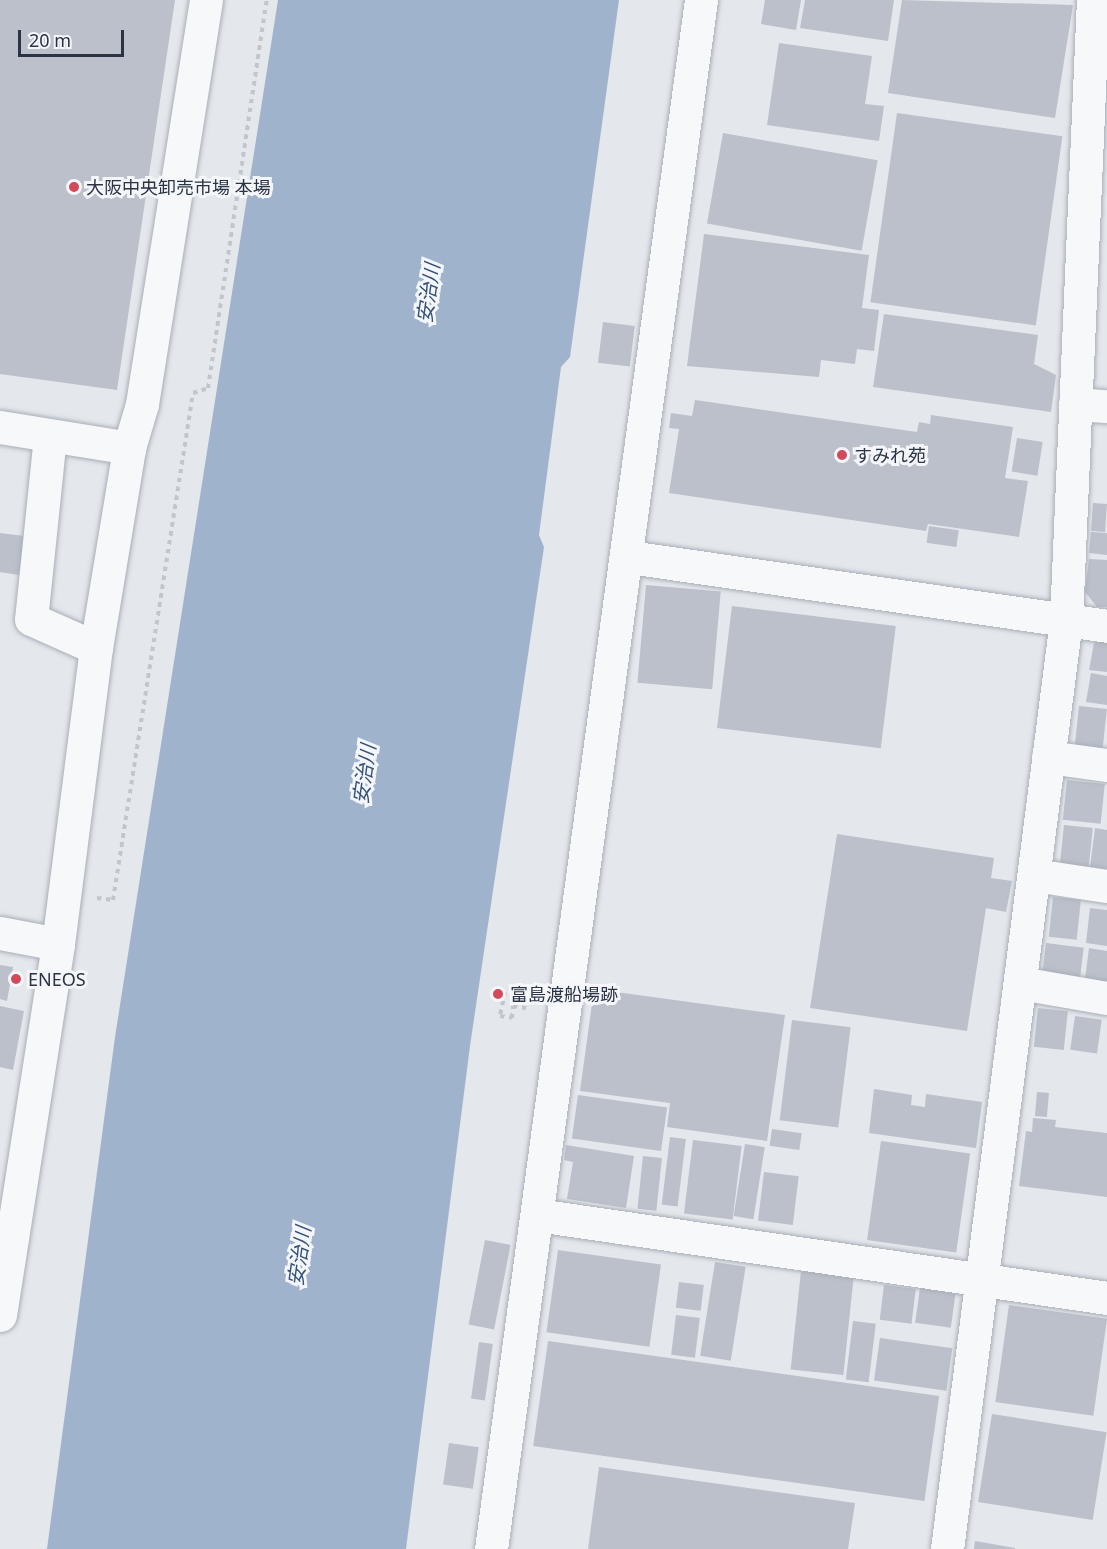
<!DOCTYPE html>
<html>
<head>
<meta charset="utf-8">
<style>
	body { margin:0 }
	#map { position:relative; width:1107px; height:1549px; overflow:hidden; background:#e4e7ec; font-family:"Noto Sans","Noto Sans JP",sans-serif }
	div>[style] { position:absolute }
	.water>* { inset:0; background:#9fb4cc }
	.building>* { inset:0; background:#bbc0ca; transform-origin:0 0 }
	.path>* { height:4px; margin-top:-2px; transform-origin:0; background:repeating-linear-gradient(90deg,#c2c5cb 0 4.5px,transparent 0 9px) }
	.roads { filter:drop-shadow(0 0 2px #a9aeb7) drop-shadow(0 0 2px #a9aeb7) }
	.minor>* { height:33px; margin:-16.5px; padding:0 16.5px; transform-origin:16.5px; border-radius:16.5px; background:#f7f8fa }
	.dots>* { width:16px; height:16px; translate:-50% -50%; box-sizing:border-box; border:3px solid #f4f6f9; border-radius:50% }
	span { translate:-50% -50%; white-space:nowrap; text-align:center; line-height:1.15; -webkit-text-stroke:6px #f4f6f9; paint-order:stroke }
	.poi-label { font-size:18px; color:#2b3445 }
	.left { translate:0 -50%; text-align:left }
	.water-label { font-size:20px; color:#34527a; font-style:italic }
	.scale { position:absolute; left:18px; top:30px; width:106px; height:27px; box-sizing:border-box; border:3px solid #2b3445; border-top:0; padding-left:8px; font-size:18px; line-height:21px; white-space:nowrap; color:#2b3445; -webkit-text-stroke:4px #f4f6f9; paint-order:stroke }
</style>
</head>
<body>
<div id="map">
	<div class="water">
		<div style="clip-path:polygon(278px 0,619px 0,570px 357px,561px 367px,539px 535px,544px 547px,470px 1046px,406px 1549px,47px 1549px,115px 1037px)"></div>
	</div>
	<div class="building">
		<div style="clip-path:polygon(0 0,175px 0,117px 390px,0 374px)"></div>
		<div style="clip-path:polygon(765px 0,801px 0,796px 30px,761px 24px)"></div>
		<div style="clip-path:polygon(805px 0,894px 0,888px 41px,800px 28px)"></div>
		<div style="clip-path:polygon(902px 0,1073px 5px,1055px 118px,888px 93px)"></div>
		<div style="clip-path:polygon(779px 43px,872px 56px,865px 104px,884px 106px,879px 141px,767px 125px)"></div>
		<div style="left:897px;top:113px;width:167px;height:191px;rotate:8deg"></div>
		<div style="left:723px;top:133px;width:157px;height:92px;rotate:10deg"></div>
		<div style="clip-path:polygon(704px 234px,869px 255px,862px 308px,879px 310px,874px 351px,857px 349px,855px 364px,821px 360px,819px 377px,687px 366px)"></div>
		<div style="clip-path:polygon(884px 314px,1038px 335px,1034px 364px,1056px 375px,1051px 412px,873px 387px)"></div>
		<div style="left:603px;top:322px;width:32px;height:41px;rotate:7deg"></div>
		<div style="clip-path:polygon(695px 400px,917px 432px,919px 422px,930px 424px,931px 415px,1013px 427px,1005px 478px,1028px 481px,1019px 537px,928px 524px,926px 531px,669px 493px,679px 429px,669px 428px,671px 413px,692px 416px)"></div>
		<div style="left:1017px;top:438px;width:26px;height:34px;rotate:9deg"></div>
		<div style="left:1093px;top:503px;width:14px;height:28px;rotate:4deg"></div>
		<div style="left:929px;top:526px;width:30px;height:17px;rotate:8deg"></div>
		<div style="clip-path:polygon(1091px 532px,1107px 533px,1107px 555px,1089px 553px)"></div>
		<div style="clip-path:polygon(0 533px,24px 536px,19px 575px,0 572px)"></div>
		<div style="clip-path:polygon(1089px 559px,1107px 560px,1107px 607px,1097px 607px,1085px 592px)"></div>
		<div style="left:646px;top:585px;width:75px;height:98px;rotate:5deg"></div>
		<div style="left:732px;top:606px;width:165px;height:123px;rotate:7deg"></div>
		<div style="clip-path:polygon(1101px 641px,1107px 642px,1107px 672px,1089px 670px,1094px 643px)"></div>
		<div style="clip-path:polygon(1091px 673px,1107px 676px,1107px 705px,1086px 702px)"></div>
		<div style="left:1079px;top:706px;width:28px;height:40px;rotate:6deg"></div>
		<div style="left:1067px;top:780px;width:38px;height:40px;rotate:6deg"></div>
		<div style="left:1064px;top:825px;width:29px;height:39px;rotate:6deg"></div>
		<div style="clip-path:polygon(1095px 828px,1107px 830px,1107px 869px,1090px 867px)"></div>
		<div style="clip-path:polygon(837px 834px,994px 858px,991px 878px,1012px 881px,1006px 912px,986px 908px,967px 1031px,810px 1008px)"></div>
		<div style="left:1053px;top:897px;width:28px;height:40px;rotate:6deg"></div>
		<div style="clip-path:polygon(1090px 908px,1107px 910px,1107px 946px,1086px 943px)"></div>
		<div style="left:1046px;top:943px;width:38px;height:34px;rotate:7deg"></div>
		<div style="clip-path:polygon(1089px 948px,1107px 951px,1107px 982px,1085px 979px)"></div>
		<div style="clip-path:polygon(0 965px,13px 967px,7px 1001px,0 999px)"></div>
		<div style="clip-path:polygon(594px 989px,785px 1015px,767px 1141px,667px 1127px,670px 1103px,580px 1091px)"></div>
		<div style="clip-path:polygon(0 1006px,24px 1011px,13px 1070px,0 1067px)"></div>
		<div style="left:1038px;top:1008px;width:30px;height:39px;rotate:6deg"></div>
		<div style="left:1075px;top:1016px;width:27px;height:34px;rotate:8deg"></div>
		<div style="left:792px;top:1020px;width:59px;height:101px;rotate:7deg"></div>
		<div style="clip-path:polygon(874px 1089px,912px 1095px,911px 1105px,925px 1107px,926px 1094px,982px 1102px,976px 1148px,869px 1133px)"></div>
		<div style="left:1037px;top:1092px;width:12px;height:24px;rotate:5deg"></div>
		<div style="left:578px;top:1095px;width:90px;height:44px;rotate:8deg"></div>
		<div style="clip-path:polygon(1033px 1118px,1056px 1120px,1055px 1127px,1107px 1133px,1107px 1197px,1019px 1186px,1026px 1131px,1032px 1132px)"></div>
		<div style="left:772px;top:1129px;width:30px;height:17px;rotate:8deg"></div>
		<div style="left:670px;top:1137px;width:16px;height:68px;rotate:7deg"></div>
		<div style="left:693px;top:1140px;width:49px;height:74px;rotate:7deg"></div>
		<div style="left:881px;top:1141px;width:90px;height:100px;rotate:8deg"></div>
		<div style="left:745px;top:1144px;width:20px;height:73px;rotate:9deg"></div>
		<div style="clip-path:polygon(566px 1145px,634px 1156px,626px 1208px,567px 1199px,573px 1162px,564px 1160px)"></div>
		<div style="left:643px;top:1156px;width:19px;height:53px;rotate:6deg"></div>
		<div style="left:764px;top:1172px;width:35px;height:49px;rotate:7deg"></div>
		<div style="left:485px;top:1240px;width:26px;height:86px;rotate:11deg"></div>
		<div style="left:558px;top:1250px;width:104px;height:83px;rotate:8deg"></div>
		<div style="left:715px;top:1262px;width:31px;height:95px;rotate:9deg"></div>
		<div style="left:801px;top:1271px;width:53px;height:99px;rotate:6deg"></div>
		<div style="left:679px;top:1282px;width:25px;height:26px;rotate:7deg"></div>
		<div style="left:884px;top:1285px;width:32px;height:35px;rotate:7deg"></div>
		<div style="left:920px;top:1288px;width:36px;height:35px;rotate:8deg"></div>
		<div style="left:1009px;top:1305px;width:99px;height:98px;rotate:8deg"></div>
		<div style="left:676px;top:1315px;width:24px;height:40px;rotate:7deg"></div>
		<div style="left:853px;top:1321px;width:23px;height:59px;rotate:7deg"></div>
		<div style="left:880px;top:1338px;width:73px;height:43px;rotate:8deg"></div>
		<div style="left:548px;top:1341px;width:395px;height:106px;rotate:8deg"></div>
		<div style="left:479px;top:1342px;width:14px;height:57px;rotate:8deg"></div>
		<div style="left:992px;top:1414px;width:116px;height:89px;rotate:9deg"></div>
		<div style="left:449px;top:1443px;width:30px;height:42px;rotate:8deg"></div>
		<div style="clip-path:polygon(599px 1467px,855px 1503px,848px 1549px,588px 1549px)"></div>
		<div style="clip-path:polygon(975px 1541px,1015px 1548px,1015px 1549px,974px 1549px)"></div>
	</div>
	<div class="path">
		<div style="left:97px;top:898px;width:16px;rotate:7deg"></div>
		<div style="left:113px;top:900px;width:513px;rotate:-81.03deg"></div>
		<div style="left:193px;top:393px;width:16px;rotate:-18deg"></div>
		<div style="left:208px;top:388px;width:392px;rotate:-81.4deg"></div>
		<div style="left:505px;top:992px;width:25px;rotate:102deg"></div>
		<div style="left:500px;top:1016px;width:12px;rotate:9deg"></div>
		<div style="left:512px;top:1018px;width:12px;rotate:-85deg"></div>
		<div style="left:513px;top:1006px;width:18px;rotate:9deg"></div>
	</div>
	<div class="roads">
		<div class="minor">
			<div style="left:1075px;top:404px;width:32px;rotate:4deg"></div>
			<div style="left:0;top:427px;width:131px;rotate:9.2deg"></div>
			<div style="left:50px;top:436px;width:184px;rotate:95.9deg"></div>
			<div style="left:31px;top:619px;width:71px;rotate:24deg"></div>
			<div style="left:629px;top:557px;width:483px;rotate:8.2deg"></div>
			<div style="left:1048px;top:757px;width:60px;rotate:7.7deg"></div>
			<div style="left:1034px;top:875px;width:74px;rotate:8.6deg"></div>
			<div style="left:0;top:933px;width:59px;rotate:10.7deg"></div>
			<div style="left:1020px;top:983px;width:88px;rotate:9.8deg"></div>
			<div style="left:537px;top:1215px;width:576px;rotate:8.28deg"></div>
			<div style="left:0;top:1315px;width:376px;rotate:-81.1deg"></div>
			<div style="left:58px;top:944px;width:298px;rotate:-82.7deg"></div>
			<div style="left:96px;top:648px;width:203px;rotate:-80.6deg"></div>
			<div style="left:129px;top:448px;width:46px;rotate:-73.5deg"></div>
			<div style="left:142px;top:404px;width:409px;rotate:-81deg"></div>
			<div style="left:491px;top:1549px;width:1563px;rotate:-82.28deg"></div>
			<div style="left:947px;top:1549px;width:937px;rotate:-82.7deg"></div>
			<div style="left:1066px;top:620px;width:621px;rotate:-87.51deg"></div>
		</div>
	</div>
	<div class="dots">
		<div style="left:74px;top:187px;background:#d1495b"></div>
		<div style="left:842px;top:455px;background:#d1495b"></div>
		<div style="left:16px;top:979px;background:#d1495b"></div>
		<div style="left:498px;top:994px;background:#d1495b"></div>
	</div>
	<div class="poi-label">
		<span class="left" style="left:86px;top:187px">大阪中央卸売市場 本場</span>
		<span class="left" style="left:854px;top:455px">すみれ苑</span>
		<span class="left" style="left:28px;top:979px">ENEOS</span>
		<span class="left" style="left:510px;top:994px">富島渡船場跡</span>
	</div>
	<div class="water-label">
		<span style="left:428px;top:293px;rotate:-82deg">安治川</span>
		<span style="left:364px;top:774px;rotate:-82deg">安治川</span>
		<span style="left:299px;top:1256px;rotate:-82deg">安治川</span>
	</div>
	<div class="scale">20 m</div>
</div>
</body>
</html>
